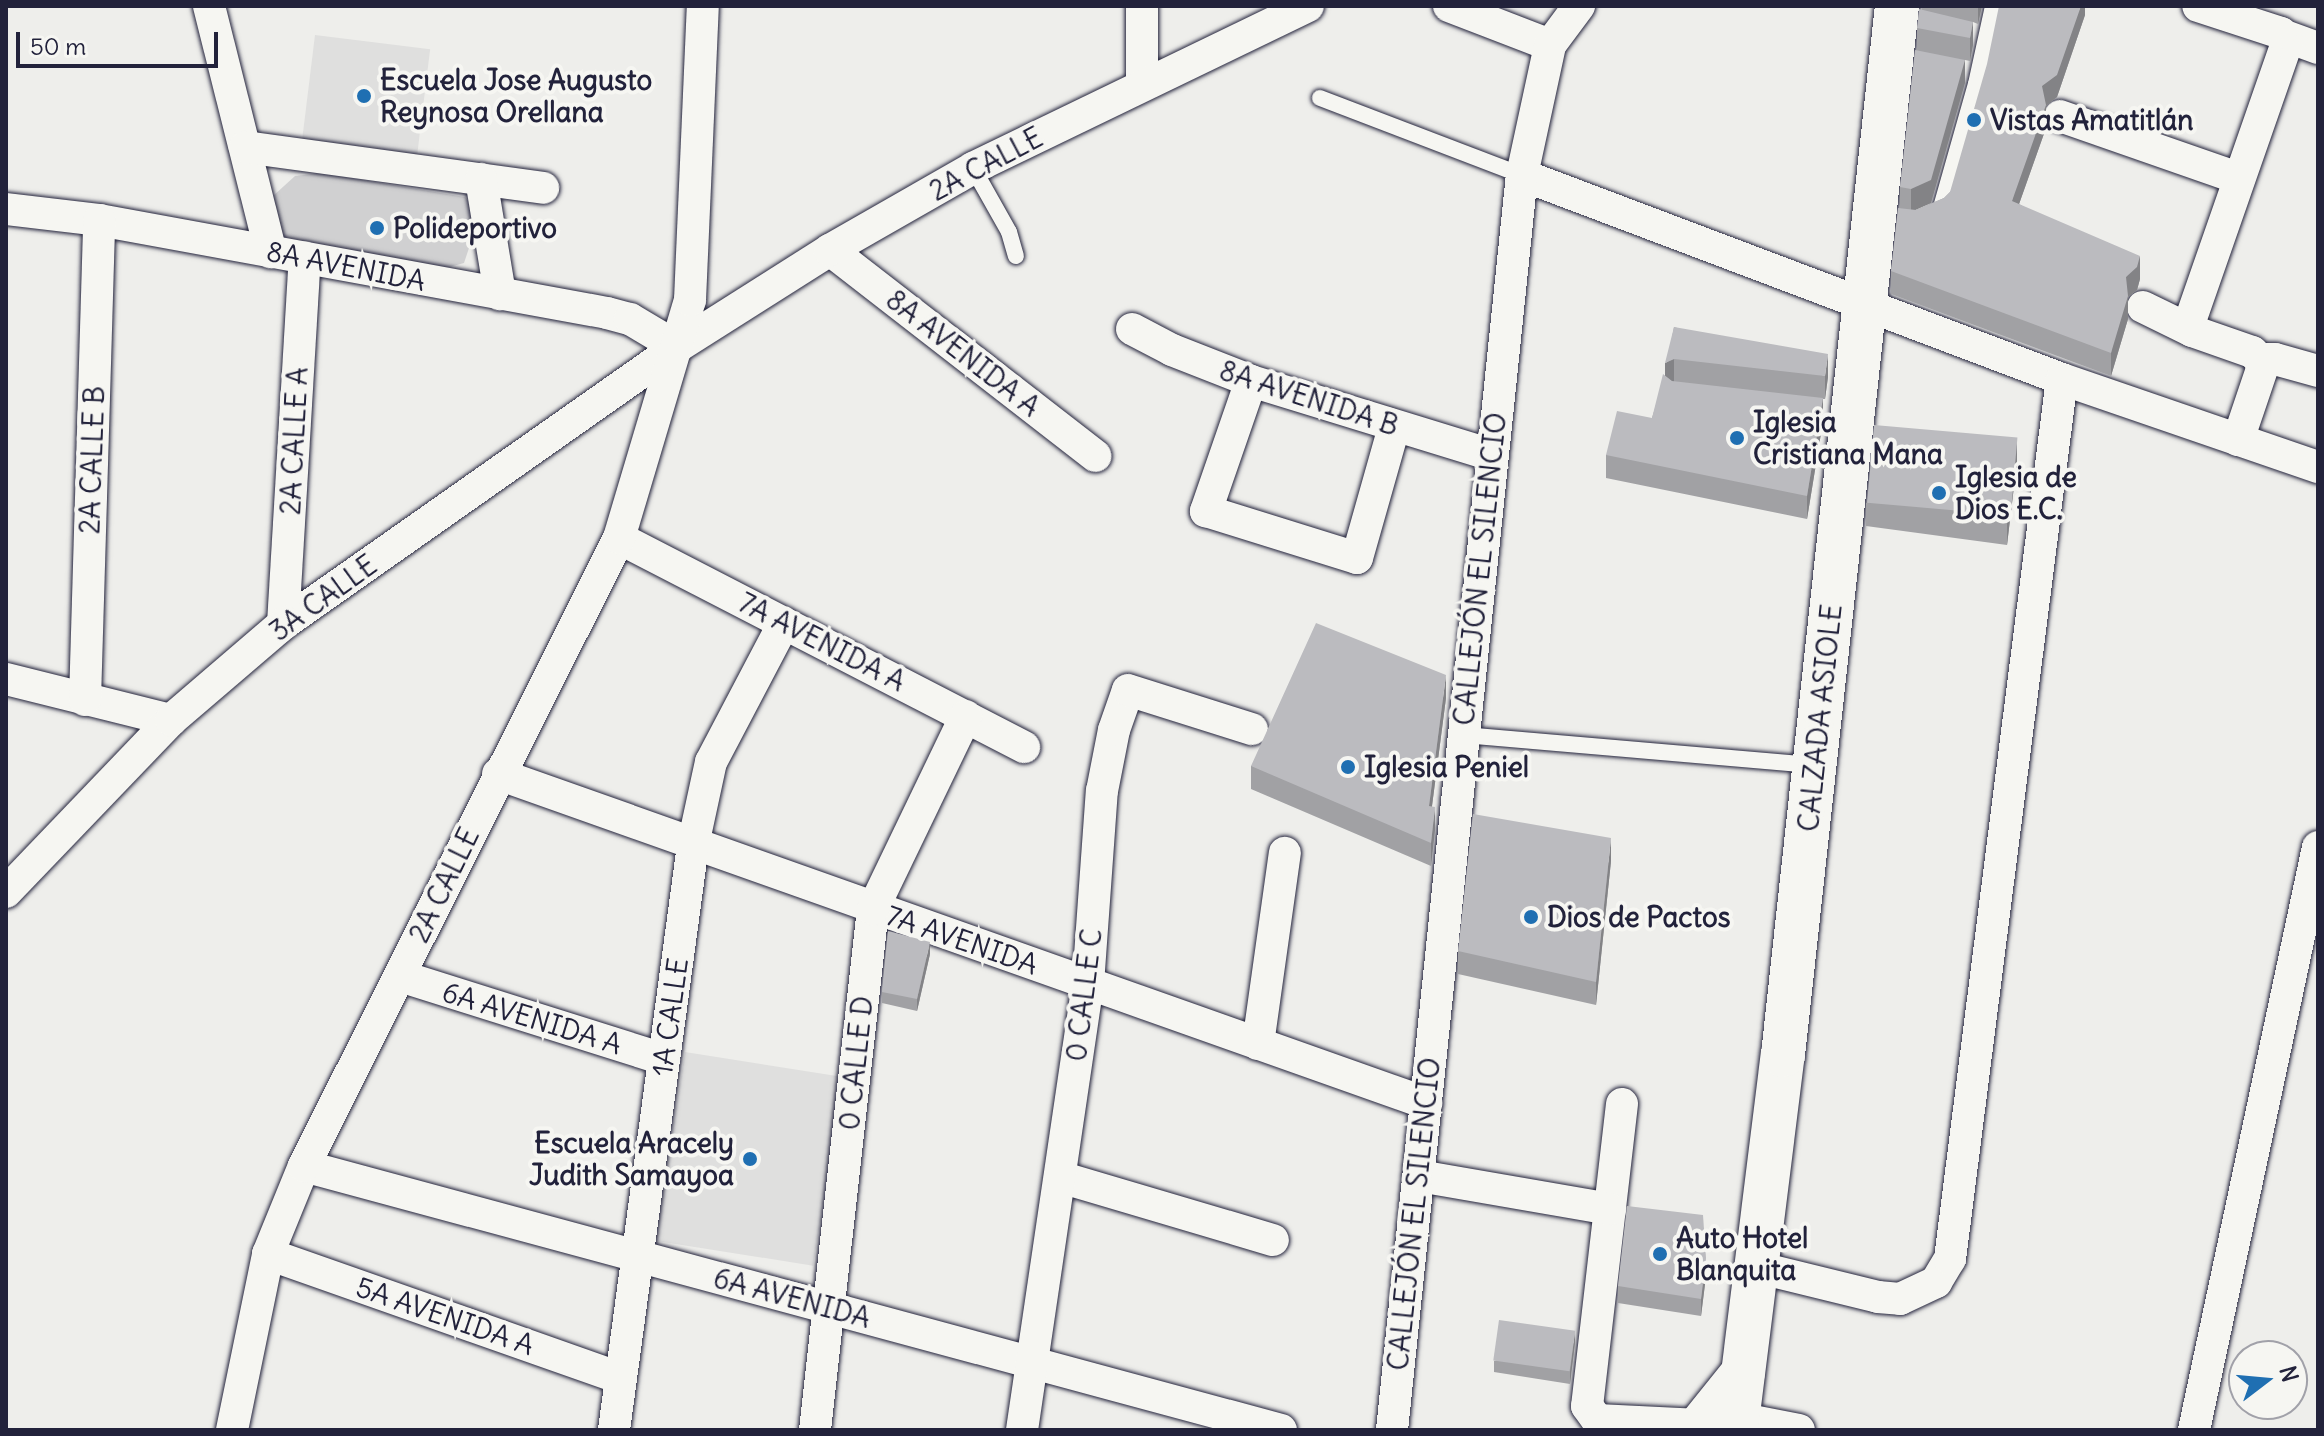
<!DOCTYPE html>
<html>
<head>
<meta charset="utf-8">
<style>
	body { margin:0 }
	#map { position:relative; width:2324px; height:1436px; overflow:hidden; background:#eeeeeb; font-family:Delius,sans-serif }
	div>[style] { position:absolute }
	.built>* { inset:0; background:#dfdfde; transform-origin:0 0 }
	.green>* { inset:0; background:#d0d0d1 }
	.roads { filter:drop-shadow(0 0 2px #22223b) drop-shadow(0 0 2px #22223b) }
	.service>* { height:16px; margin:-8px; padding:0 8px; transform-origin:8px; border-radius:8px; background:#f6f6f2 }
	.minor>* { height:32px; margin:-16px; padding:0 16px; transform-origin:16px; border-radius:16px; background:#f6f6f2 }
	.secondary>* { height:44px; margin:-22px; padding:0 22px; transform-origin:22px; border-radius:22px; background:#f6f6f2 }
	.wall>* { inset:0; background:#a1a1a4 }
	.shaded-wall>* { inset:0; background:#838386 }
	.building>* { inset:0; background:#bbbbbf; transform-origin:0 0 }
	.dots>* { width:22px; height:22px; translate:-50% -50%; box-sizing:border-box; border:4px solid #f6f6f2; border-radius:50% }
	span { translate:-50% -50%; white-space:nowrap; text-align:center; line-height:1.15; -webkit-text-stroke:8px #f6f6f2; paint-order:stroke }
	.poi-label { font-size:28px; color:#22223b; font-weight:700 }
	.left { translate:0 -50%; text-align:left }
	.right { translate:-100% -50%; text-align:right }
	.street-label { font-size:28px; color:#22223b }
	.frame { position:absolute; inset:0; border:8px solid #22223b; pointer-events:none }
	.north { position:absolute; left:2228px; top:1340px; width:80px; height:80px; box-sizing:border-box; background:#f6f6f2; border:2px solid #a1a1a9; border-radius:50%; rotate:74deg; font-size:22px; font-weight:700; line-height:32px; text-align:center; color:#22223b }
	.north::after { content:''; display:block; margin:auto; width:28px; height:36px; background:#1f6fb2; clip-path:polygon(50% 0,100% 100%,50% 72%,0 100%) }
	.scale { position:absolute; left:16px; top:32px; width:202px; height:36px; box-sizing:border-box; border:4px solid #22223b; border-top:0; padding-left:10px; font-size:24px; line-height:28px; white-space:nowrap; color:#22223b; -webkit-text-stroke:6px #f6f6f2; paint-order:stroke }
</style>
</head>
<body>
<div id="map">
	<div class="built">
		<div style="left:315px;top:35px;width:116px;height:109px;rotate:7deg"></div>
		<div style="left:685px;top:1052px;width:160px;height:191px;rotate:9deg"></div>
	</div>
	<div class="green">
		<div style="clip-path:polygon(320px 173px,465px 197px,480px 215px,464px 263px,442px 269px,285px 237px,271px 219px,273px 196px,295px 176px)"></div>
	</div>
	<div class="roads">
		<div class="service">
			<div style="left:1320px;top:98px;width:216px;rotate:20.9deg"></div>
			<div style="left:973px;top:168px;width:73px;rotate:60.6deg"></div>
			<div style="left:1009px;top:232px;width:25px;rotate:74deg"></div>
			<div style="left:1935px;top:215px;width:6px;rotate:-39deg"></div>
			<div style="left:1940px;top:211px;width:132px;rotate:-74.2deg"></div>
			<div style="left:1976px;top:84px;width:80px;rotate:-77.7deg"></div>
			<div style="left:1463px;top:735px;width:351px;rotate:4.9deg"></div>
		</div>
		<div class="minor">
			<div style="left:209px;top:6px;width:254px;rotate:75.9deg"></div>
			<div style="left:1142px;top:6px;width:78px;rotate:90deg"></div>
			<div style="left:1449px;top:6px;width:108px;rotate:21.1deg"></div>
			<div style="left:2285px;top:36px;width:35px;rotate:20deg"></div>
			<div style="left:2060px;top:116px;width:188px;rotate:19.2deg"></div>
			<div style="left:245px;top:147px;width:301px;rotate:7.8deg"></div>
			<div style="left:1522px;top:175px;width:577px;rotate:20.7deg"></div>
			<div style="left:2062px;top:379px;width:271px;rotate:19deg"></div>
			<div style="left:481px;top:179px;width:117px;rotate:80.6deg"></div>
			<div style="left:6px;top:209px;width:94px;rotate:6.7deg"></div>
			<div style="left:99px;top:220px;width:516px;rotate:10.37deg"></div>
			<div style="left:607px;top:313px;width:24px;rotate:15deg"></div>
			<div style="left:630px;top:319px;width:55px;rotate:30.8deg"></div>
			<div style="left:830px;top:250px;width:336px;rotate:37.8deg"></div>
			<div style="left:2143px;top:307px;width:55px;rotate:26.1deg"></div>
			<div style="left:2192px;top:331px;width:64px;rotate:19.3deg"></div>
			<div style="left:2252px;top:352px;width:11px;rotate:41deg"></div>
			<div style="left:2260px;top:359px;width:10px;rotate:79deg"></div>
			<div style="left:2262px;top:369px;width:75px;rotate:108.7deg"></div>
			<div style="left:2188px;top:327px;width:302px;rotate:-70.8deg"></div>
			<div style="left:2287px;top:42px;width:11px;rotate:-124deg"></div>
			<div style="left:2281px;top:33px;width:87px;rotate:-162deg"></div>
			<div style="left:1132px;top:329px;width:45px;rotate:27.7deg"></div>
			<div style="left:1172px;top:350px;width:85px;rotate:21.4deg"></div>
			<div style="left:1251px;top:381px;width:251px;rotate:17.1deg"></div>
			<div style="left:2260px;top:359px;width:15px"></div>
			<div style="left:2275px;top:359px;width:45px;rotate:15.6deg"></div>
			<div style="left:1251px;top:381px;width:138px;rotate:109.1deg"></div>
			<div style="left:1206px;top:511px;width:158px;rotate:17.3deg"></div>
			<div style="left:1357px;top:558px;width:136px;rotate:-74.2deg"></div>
			<div style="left:619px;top:538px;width:456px;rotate:27.3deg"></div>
			<div style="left:283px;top:624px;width:367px;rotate:-86.6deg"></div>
			<div style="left:6px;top:679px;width:170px;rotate:14deg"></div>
			<div style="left:85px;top:700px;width:480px;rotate:-88.3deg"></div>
			<div style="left:498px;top:774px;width:985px;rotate:19.52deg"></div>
			<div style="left:6px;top:892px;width:238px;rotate:-46.2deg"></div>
			<div style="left:171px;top:720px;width:148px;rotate:-40.6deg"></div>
			<div style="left:283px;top:624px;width:482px;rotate:-35.1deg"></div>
			<div style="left:677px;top:347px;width:181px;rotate:-32.4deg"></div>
			<div style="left:830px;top:250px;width:165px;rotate:-29.8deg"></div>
			<div style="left:973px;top:168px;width:372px;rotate:-25.8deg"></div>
			<div style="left:400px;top:976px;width:277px;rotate:17.5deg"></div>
			<div style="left:1258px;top:1044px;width:193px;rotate:-82deg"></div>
			<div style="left:1622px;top:1104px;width:304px;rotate:96.6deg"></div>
			<div style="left:1587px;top:1406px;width:17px;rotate:54deg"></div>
			<div style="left:1597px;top:1420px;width:103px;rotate:2.8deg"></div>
			<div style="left:304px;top:1166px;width:1012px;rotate:15.12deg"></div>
			<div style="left:1419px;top:1176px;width:194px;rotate:9.8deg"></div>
			<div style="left:1060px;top:1177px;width:222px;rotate:16.5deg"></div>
			<div style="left:268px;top:1254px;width:374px;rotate:19.4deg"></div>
			<div style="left:1756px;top:1267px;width:126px;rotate:13.8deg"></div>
			<div style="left:1878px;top:1297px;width:22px;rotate:5deg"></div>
			<div style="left:1900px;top:1299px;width:40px;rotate:-25deg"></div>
			<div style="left:1936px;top:1282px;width:27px;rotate:-59deg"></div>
			<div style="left:1950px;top:1259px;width:887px;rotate:-82.75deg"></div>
			<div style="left:1737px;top:1418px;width:63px;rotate:11deg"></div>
			<div style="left:232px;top:1430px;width:180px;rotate:-78.4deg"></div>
			<div style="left:268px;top:1254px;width:95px;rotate:-67.8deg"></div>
			<div style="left:304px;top:1166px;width:703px;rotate:-63.36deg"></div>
			<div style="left:619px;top:538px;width:248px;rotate:-73.4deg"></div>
			<div style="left:690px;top:300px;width:294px;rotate:-87.5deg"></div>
			<div style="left:614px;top:1430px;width:590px;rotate:-82.31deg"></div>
			<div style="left:693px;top:845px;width:85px;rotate:-77.8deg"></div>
			<div style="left:711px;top:762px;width:157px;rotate:-62.3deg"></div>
			<div style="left:815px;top:1430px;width:524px;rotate:-83.65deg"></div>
			<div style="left:873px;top:909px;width:214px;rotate:-64.3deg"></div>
			<div style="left:1022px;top:1430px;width:451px;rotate:-81.6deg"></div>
			<div style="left:1088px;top:984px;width:194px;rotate:-85.9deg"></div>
			<div style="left:1102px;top:791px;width:62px;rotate:-78.9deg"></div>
			<div style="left:1114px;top:730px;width:42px;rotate:-70.7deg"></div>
			<div style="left:1128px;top:690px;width:130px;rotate:17.5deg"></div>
			<div style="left:1392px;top:1430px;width:1262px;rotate:-84.09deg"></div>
			<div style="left:1522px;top:175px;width:133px;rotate:-77.8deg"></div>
			<div style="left:1550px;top:45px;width:49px;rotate:-53.4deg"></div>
			<div style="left:2194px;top:1430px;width:596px;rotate:-77.99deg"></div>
		</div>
		<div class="secondary">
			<div style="left:1697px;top:1430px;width:73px;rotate:-51.1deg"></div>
			<div style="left:1736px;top:1430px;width:378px;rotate:-82.9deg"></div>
			<div style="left:1783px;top:1055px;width:1055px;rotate:-83.8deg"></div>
		</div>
	</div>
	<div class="wall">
		<div style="clip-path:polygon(1921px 6px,1982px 6px,1978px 24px,1973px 22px,1973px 45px,1970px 61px,1965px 60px,1965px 83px,1931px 203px,1914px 210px,1916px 210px,1944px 198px,1950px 192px,2085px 6px,2085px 15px,2057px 97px,2046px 106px,2046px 128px,2019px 204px,2140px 279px,2137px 290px,2128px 297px,2128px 319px,2111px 376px,1891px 294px,1891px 271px,1900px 209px,1900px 187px,1917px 50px,1917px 28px,1922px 9px)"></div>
		<div style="clip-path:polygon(1674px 327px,1828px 377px,1825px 399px,1823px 399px,1823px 421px,1807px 519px,1606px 478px,1606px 455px,1652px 418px,1665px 376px)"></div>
		<div style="clip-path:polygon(2017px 461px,2007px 545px,1866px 526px,1866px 503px)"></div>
		<div style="clip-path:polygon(1446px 698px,1432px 806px,1435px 830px,1431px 866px,1251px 789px,1251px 766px)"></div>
		<div style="clip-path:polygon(1611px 861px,1596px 1005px,1458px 974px,1458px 951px)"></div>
		<div style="clip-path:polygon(930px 954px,917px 1011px,882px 1003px,882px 992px)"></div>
		<div style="clip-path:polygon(1706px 1276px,1701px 1316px,1618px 1303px,1618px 1286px)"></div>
		<div style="clip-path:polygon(1575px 1343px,1570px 1384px,1494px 1372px,1494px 1361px)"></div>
	</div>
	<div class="shaded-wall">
		<div style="clip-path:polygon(1978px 6px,1982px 6px,1978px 24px)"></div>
		<div style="clip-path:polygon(2081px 6px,2085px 6px,2085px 15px,2057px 97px,2046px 106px,2046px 128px,2012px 224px,2012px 201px,2042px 86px)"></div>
		<div style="clip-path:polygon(1973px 22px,1973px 45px,1970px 61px,1970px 38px)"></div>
		<div style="clip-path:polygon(1965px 60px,1965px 83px,1931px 203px,1911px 212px,1911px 189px)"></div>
		<div style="clip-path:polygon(2140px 256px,2140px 279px,2137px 290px,2128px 297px,2128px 319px,2111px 376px,2111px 353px,2126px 277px)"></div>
		<div style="clip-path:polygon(1828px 354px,1828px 377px,1825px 399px,1825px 376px)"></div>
		<div style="clip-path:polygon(1674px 359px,1674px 382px,1665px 385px,1665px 363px)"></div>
		<div style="clip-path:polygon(1823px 398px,1823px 421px,1807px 519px,1807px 496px)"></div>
		<div style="clip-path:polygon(2017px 438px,2017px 461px,2007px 545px,2007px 522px)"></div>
		<div style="clip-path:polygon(1446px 675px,1446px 698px,1429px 829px,1429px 806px)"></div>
		<div style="clip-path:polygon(1435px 807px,1435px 830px,1431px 866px,1431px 843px)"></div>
		<div style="clip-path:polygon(1611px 838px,1611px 861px,1596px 1005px,1596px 982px)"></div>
		<div style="clip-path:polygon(930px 942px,930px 954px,917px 1011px,917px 999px)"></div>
		<div style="clip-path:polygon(1706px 1258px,1706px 1276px,1701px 1316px,1701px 1299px)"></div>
		<div style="clip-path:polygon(1575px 1331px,1575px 1343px,1570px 1384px,1570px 1372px)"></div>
	</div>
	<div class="building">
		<div style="clip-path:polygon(1999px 6px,2081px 6px,2057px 75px,2042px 86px,2046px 105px,2012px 201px,2140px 256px,2137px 267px,2126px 277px,2128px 296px,2111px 353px,1891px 271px,1898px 208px,1916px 210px,1944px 198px,1950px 192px,1987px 64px)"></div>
		<div style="clip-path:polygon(1919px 9px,1973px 22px,1970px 38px,1917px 28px)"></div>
		<div style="clip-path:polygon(1915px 50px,1965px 60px,1931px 180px,1911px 189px,1900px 187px)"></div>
		<div style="clip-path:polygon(1674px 327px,1828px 354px,1825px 376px,1674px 359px,1665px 363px)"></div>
		<div style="clip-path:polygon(1663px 374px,1672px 381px,1823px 398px,1807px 496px,1606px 455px,1617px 411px,1652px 418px)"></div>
		<div style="left:1874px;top:425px;width:144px;height:78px;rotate:5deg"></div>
		<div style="clip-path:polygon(1316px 623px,1446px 675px,1429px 806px,1435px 807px,1431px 843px,1251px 766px)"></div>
		<div style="clip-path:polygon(1473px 814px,1611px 838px,1596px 982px,1458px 951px)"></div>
		<div style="clip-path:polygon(888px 931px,930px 942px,917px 999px,882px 992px)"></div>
		<div style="clip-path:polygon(1627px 1206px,1703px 1215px,1706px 1258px,1701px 1299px,1618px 1286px)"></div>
		<div style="left:1499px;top:1320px;width:77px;height:41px;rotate:8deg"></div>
	</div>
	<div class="dots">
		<div style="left:364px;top:96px;background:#1f6fb2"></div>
		<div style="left:1974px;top:120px;background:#1f6fb2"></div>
		<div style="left:377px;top:228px;background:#1f6fb2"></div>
		<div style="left:1737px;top:438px;background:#1f6fb2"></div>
		<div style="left:1939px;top:493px;background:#1f6fb2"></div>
		<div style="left:1348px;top:767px;background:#1f6fb2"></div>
		<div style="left:1531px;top:917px;background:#1f6fb2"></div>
		<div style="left:750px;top:1159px;background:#1f6fb2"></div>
		<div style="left:1660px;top:1254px;background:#1f6fb2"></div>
	</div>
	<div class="poi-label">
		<span class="left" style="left:380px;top:96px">Escuela Jose Augusto<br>Reynosa Orellana</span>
		<span class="left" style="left:1990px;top:120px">Vistas Amatitlán</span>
		<span class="left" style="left:393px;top:228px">Polideportivo</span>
		<span class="left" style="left:1753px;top:438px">Iglesia<br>Cristiana Mana</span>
		<span class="left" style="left:1955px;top:493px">Iglesia de<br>Dios E.C.</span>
		<span class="left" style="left:1364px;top:767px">Iglesia Peniel</span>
		<span class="left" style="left:1547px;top:917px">Dios de Pactos</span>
		<span class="right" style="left:734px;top:1159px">Escuela Aracely<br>Judith Samayoa</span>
		<span class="left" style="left:1676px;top:1254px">Auto Hotel<br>Blanquita</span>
	</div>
	<div class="street-label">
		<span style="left:986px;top:164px;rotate:-28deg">2A CALLE</span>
		<span style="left:346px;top:266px;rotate:11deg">8A AVENIDA</span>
		<span style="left:963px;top:353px;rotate:38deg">8A AVENIDA A</span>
		<span style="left:1309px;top:398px;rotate:18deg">8A AVENIDA B</span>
		<span style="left:294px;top:441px;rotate:-87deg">2A CALLE A</span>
		<span style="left:92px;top:460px;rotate:-88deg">2A CALLE B</span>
		<span style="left:1480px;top:569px;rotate:-84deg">CALLEJÓN EL SILENCIO</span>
		<span style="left:323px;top:598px;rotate:-36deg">3A CALLE</span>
		<span style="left:822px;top:642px;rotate:27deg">7A AVENIDA A</span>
		<span style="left:1820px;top:718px;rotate:-84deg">CALZADA ASIOLE</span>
		<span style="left:444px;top:885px;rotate:-64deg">2A CALLE</span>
		<span style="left:962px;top:940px;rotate:19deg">7A AVENIDA</span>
		<span style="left:1084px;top:995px;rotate:-83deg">0 CALLE C</span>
		<span style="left:670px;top:1017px;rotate:-82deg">1A CALLE</span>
		<span style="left:532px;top:1018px;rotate:17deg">6A AVENIDA A</span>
		<span style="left:856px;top:1063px;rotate:-84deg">0 CALLE D</span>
		<span style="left:1414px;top:1214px;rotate:-84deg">CALLEJÓN EL SILENCIO</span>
		<span style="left:792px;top:1298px;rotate:15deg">6A AVENIDA</span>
		<span style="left:445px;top:1316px;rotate:19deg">5A AVENIDA A</span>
	</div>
	<div class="frame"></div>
	<div class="north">N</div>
	<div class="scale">50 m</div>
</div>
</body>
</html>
